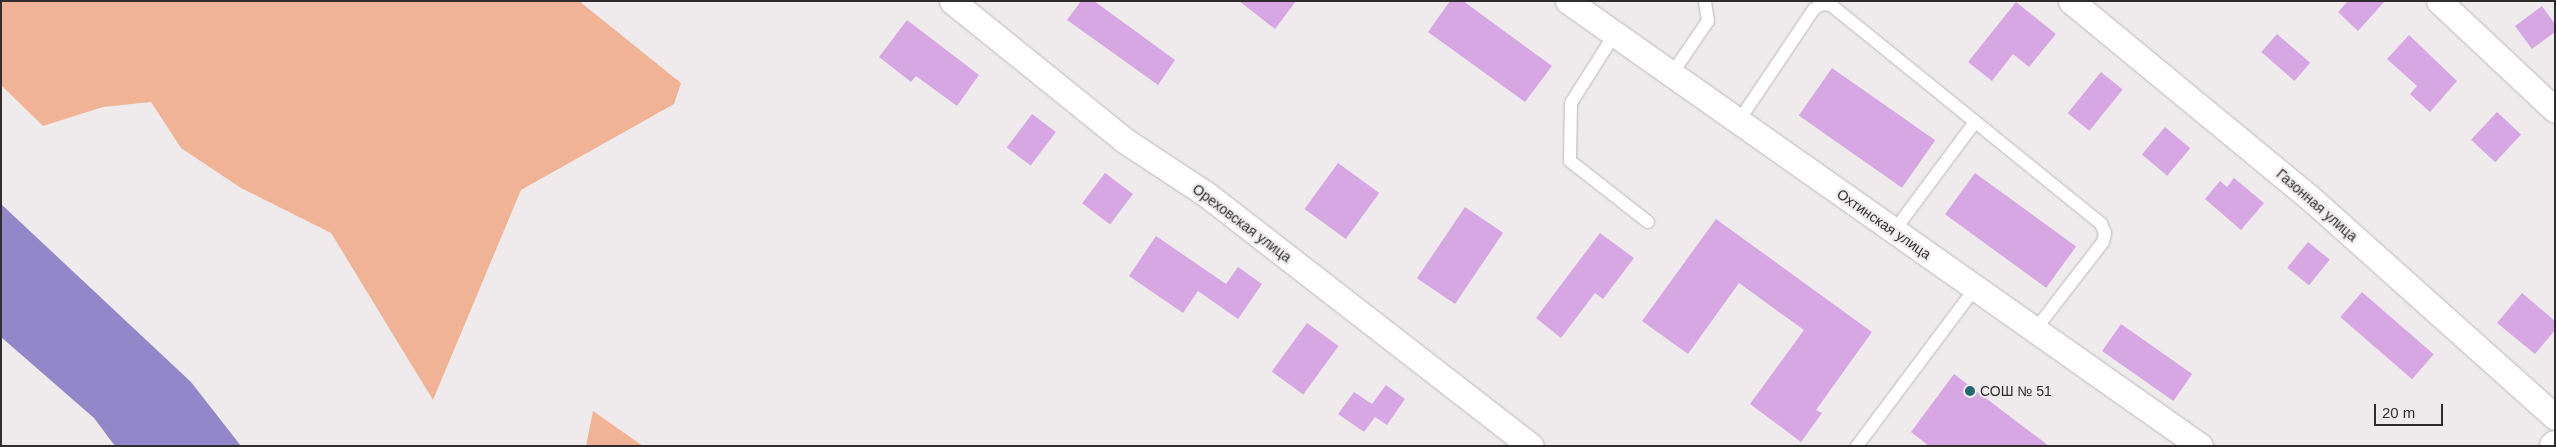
<!DOCTYPE html>
<html>
<head>
<meta charset="utf-8">
<style>
	body { margin:0 }
	#map { position:relative; width:2556px; height:447px; overflow:hidden; background:#efebed; font-family:Arial,sans-serif }
	div>[style] { position:absolute }
	.green>* { inset:0; background:#f0b396 }
	.water>* { inset:0; background:#9288c9 }
	.building>* { inset:0; background:#d6a7e2; transform-origin:0 0 }
	.roads { filter:drop-shadow(0 0 1px #bcb8ba) drop-shadow(0 0 1px #bcb8ba) }
	.service>* { height:12px; margin:-6px; padding:0 6px; transform-origin:6px; border-radius:6px; background:#fff }
	.minor>* { height:25px; margin:-12.5px; padding:0 12.5px; transform-origin:12.5px; border-radius:12.5px; background:#fff }
	.tertiary>* { height:28px; margin:-14px; padding:0 14px; transform-origin:14px; border-radius:14px; background:#fff }
	.dots>* { width:14px; height:14px; translate:-50% -50%; box-sizing:border-box; border:2px solid #efebed; border-radius:50% }
	span { translate:-50% -50%; white-space:nowrap; text-align:center; line-height:1.15; -webkit-text-stroke:4.5px #efebed; paint-order:stroke }
	.street-label { font-size:14px; color:#2f2d2e }
	.poi-label { font-size:14px; color:#2f2d2e }
	.left { translate:0 -50%; text-align:left }
	.frame { position:absolute; inset:0; border:2px solid #2f2d2e; pointer-events:none }
	.scale { position:absolute; left:2374px; top:404px; width:69px; height:22px; box-sizing:border-box; border:2px solid #2f2d2e; border-top:0; padding-left:6px; font-size:15px; line-height:18px; white-space:nowrap; color:#2f2d2e; -webkit-text-stroke:4px #efebed; paint-order:stroke }
</style>
</head>
<body>
<div id="map">
	<div class="green">
		<div style="clip-path:polygon(1px 1px,579px 1px,681px 83px,674px 104px,521px 190px,433px 400px,331px 233px,241px 188px,181px 148px,151px 102px,103px 107px,43px 126px,1px 85px)"></div>
		<div style="clip-path:polygon(593px 411px,643px 446px,586px 446px)"></div>
	</div>
	<div class="water">
		<div style="clip-path:polygon(1px 204px,191px 382px,241px 446px,115px 446px,94px 418px,1px 337px)"></div>
	</div>
	<div class="building">
		<div style="clip-path:polygon(1081px 1px,1094px 1px,1175px 60px,1158px 85px,1067px 20px)"></div>
		<div style="clip-path:polygon(1239px 1px,1296px 1px,1275px 29px)"></div>
		<div style="clip-path:polygon(1450px 1px,1463px 1px,1552px 66px,1525px 102px,1428px 32px)"></div>
		<div style="clip-path:polygon(2348px 1px,2385px 1px,2358px 31px,2338px 12px)"></div>
		<div style="clip-path:polygon(2016px 2px,2056px 34px,2029px 67px,2013px 54px,1992px 81px,1968px 62px)"></div>
		<div style="clip-path:polygon(2542px 6px,2555px 24px,2555px 32px,2532px 49px,2515px 26px)"></div>
		<div style="clip-path:polygon(907px 20px,979px 75px,957px 106px,916px 76px,911px 82px,879px 57px)"></div>
		<div style="left:2277px;top:34px;width:44px;height:24px;rotate:41deg"></div>
		<div style="clip-path:polygon(2409px 35px,2457px 81px,2430px 112px,2410px 94px,2417px 86px,2387px 59px)"></div>
		<div style="left:1832px;top:68px;width:126px;height:58px;rotate:35deg"></div>
		<div style="left:2101px;top:72px;width:28px;height:53px;rotate:39deg"></div>
		<div style="left:2497px;top:112px;width:33px;height:38px;rotate:43deg"></div>
		<div style="left:1032px;top:114px;width:30px;height:42px;rotate:37deg"></div>
		<div style="left:2165px;top:127px;width:33px;height:36px;rotate:40deg"></div>
		<div style="left:1338px;top:163px;width:51px;height:57px;rotate:36deg"></div>
		<div style="left:1105px;top:173px;width:35px;height:38px;rotate:37deg"></div>
		<div style="left:1975px;top:173px;width:125px;height:51px;rotate:36deg"></div>
		<div style="clip-path:polygon(2234px 178px,2264px 203px,2241px 230px,2205px 199px,2220px 181px,2227px 187px)"></div>
		<div style="left:1465px;top:207px;width:46px;height:86px;rotate:34deg"></div>
		<div style="clip-path:polygon(1716px 219px,1872px 332px,1816px 410px,1822px 413px,1801px 442px,1750px 404px,1804px 330px,1739px 283px,1688px 354px,1642px 321px)"></div>
		<div style="clip-path:polygon(1600px 233px,1634px 258px,1603px 299px,1595px 293px,1561px 338px,1536px 318px)"></div>
		<div style="clip-path:polygon(1156px 236px,1226px 284px,1238px 267px,1262px 284px,1238px 319px,1198px 291px,1183px 313px,1129px 276px)"></div>
		<div style="left:2308px;top:242px;width:28px;height:33px;rotate:39deg"></div>
		<div style="left:2362px;top:292px;width:95px;height:33px;rotate:41deg"></div>
		<div style="clip-path:polygon(2522px 293px,2555px 321px,2555px 330px,2535px 354px,2497px 323px)"></div>
		<div style="left:1307px;top:323px;width:39px;height:60px;rotate:36deg"></div>
		<div style="left:2121px;top:324px;width:87px;height:33px;rotate:35deg"></div>
		<div style="clip-path:polygon(1954px 374px,2049px 446px,1929px 446px,1911px 432px)"></div>
		<div style="clip-path:polygon(1386px 385px,1405px 399px,1387px 425px,1375px 417px,1364px 432px,1338px 414px,1354px 392px,1372px 404px)"></div>
	</div>
	<div class="roads">
		<div class="service">
			<div style="left:1614px;top:35px;width:80px;rotate:122.3deg"></div>
			<div style="left:1571px;top:103px;width:58px;rotate:91deg"></div>
			<div style="left:1570px;top:161px;width:99px;rotate:38deg"></div>
			<div style="left:1671px;top:75px;width:65px;rotate:-55.6deg"></div>
			<div style="left:1708px;top:21px;width:20px;rotate:-99deg"></div>
			<div style="left:1738px;top:122px;width:136px;rotate:-56.1deg"></div>
			<div style="left:1814px;top:9px;width:9px;rotate:-32deg"></div>
			<div style="left:1822px;top:4px;width:9px;rotate:6deg"></div>
			<div style="left:1831px;top:5px;width:348px;rotate:39deg"></div>
			<div style="left:2101px;top:224px;width:10px;rotate:66deg"></div>
			<div style="left:2105px;top:233px;width:9px;rotate:103deg"></div>
			<div style="left:2103px;top:242px;width:111px;rotate:127.7deg"></div>
			<div style="left:1894px;top:231px;width:136px;rotate:-53.4deg"></div>
			<div style="left:1857px;top:446px;width:197px;rotate:-53.2deg"></div>
		</div>
		<div class="minor">
			<div style="left:952px;top:1px;width:221px;rotate:38.9deg"></div>
			<div style="left:1124px;top:140px;width:98px;rotate:33.4deg"></div>
			<div style="left:1206px;top:194px;width:411px;rotate:37.8deg"></div>
			<div style="left:1568px;top:1px;width:773px;rotate:35.15deg"></div>
			<div style="left:2071px;top:1px;width:308px;rotate:39.5deg"></div>
			<div style="left:2309px;top:197px;width:330px;rotate:41.8deg"></div>
			<div style="left:2439px;top:1px;width:159px;rotate:43.2deg"></div>
		</div>
		<div class="tertiary">
			<div style="left:2554px;top:446px;width:1px;rotate:-45deg"></div>
		</div>
	</div>
	<div class="dots">
		<div style="left:1970px;top:391px;background:#1e6a71"></div>
	</div>
	<div class="street-label">
		<span style="left:2317px;top:205px;rotate:41deg">Газонная улица</span>
		<span style="left:1242px;top:223px;rotate:37deg">Ореховская улица</span>
		<span style="left:1884px;top:224px;rotate:35deg">Охтинская улица</span>
	</div>
	<div class="poi-label">
		<span class="left" style="left:1980px;top:391px">СОШ № 51</span>
	</div>
	<div class="frame"></div>
	<div class="scale">20 m</div>
</div>
</body>
</html>
